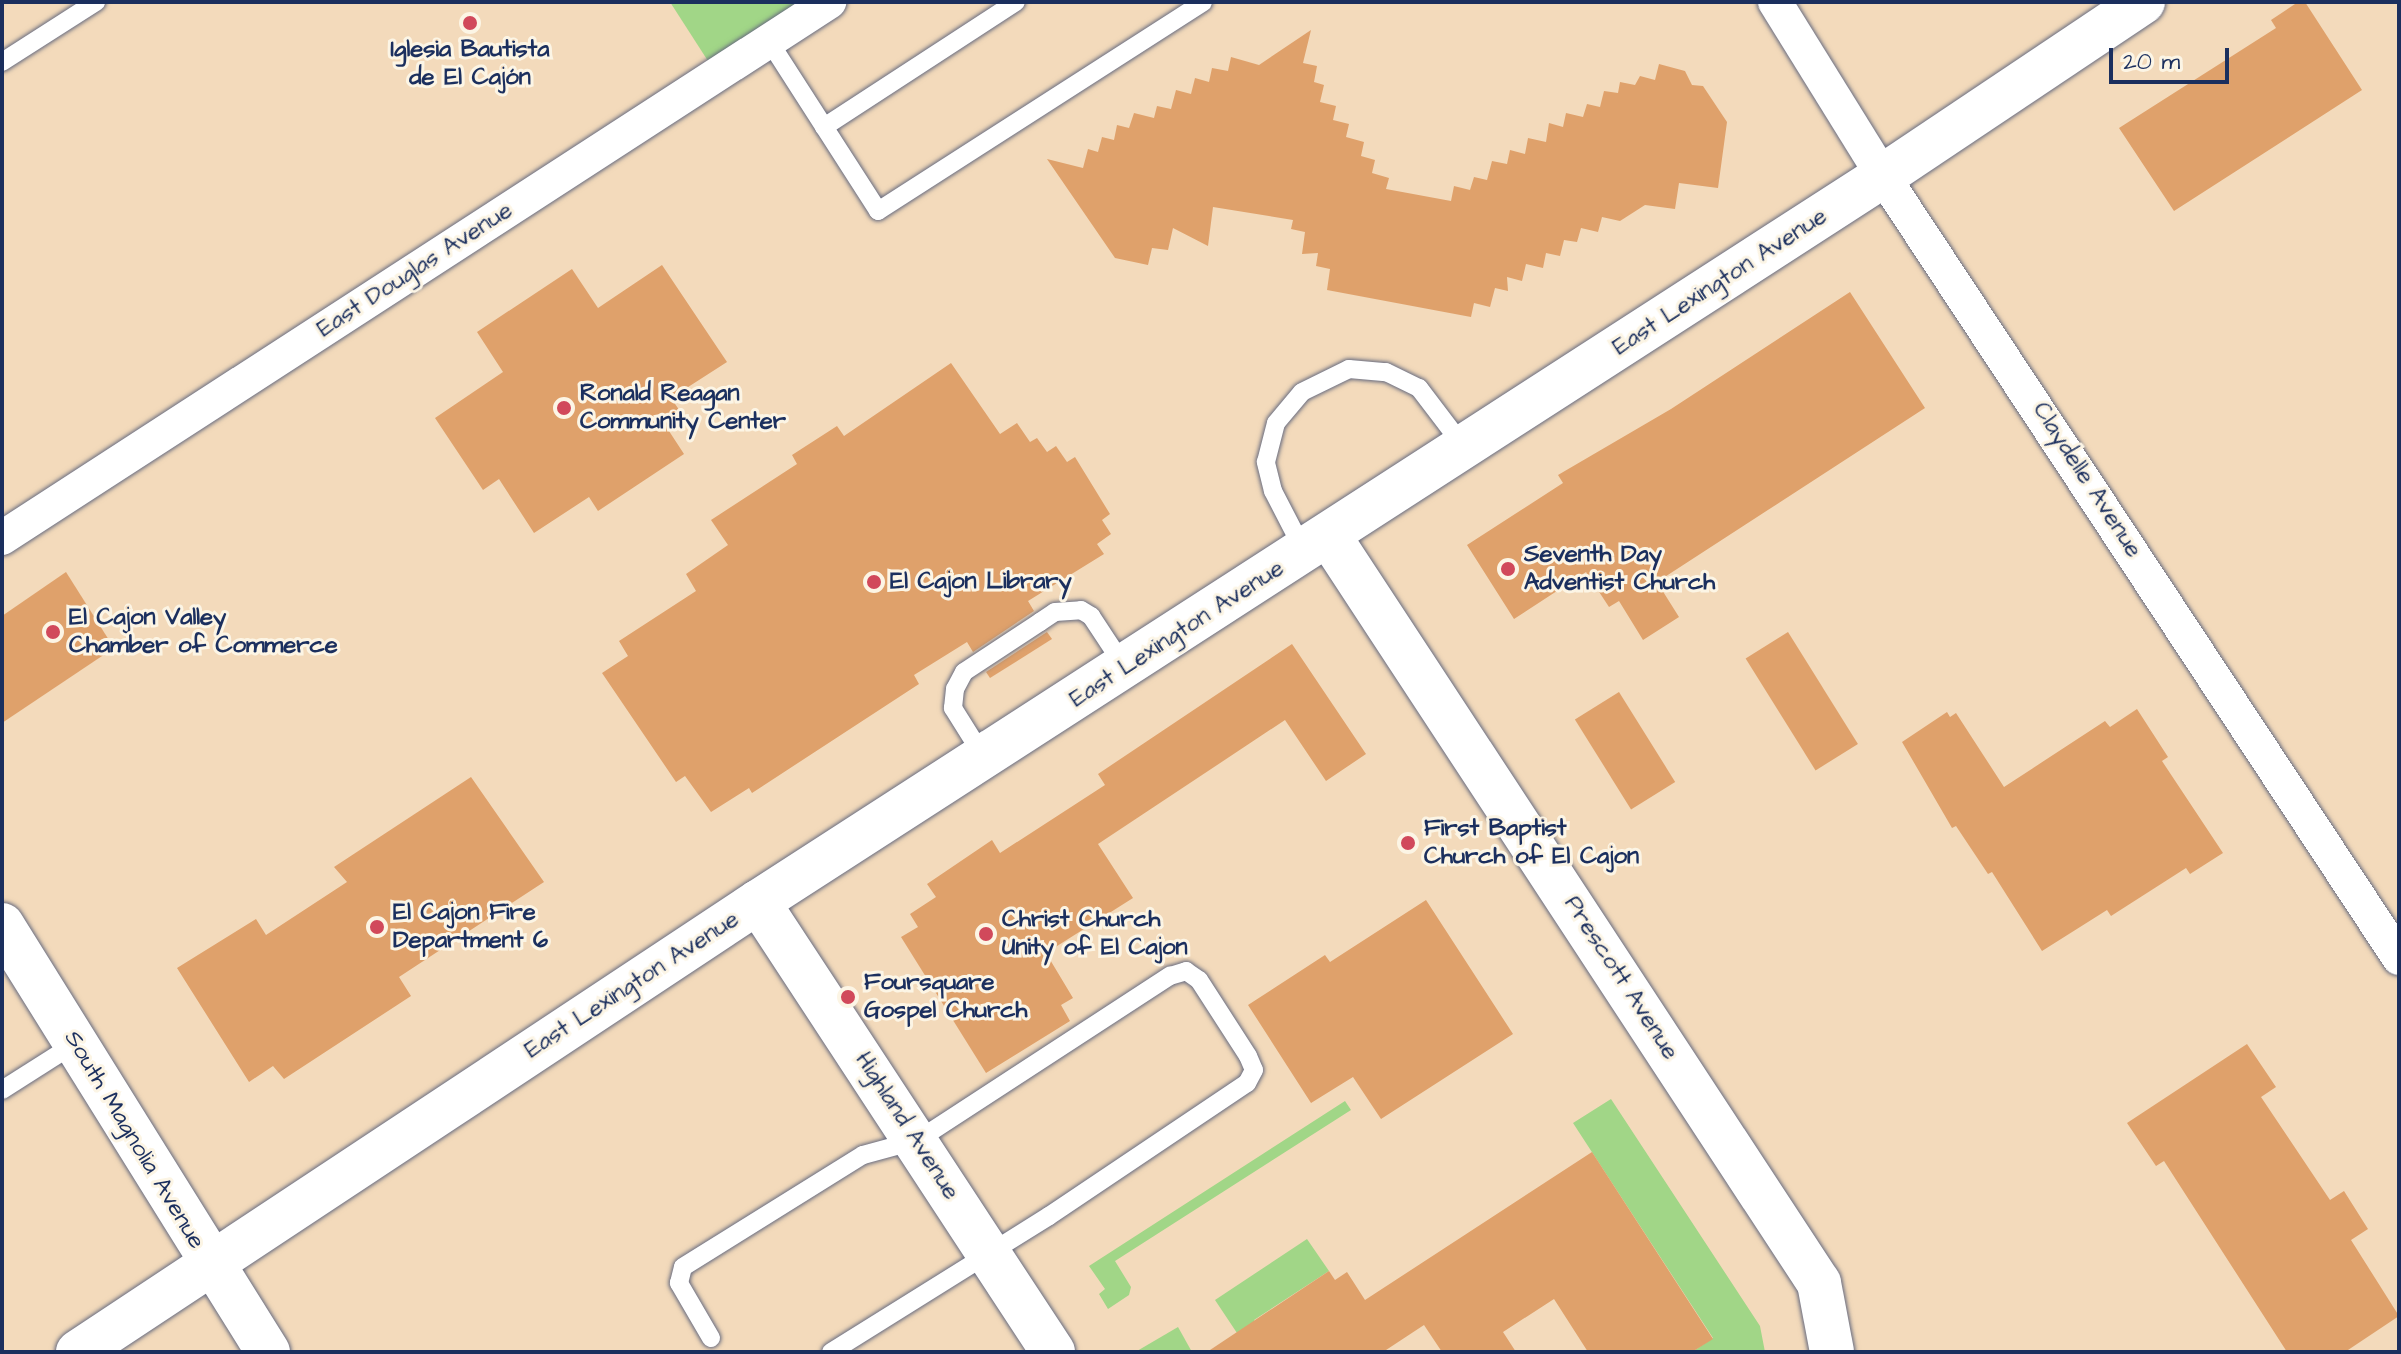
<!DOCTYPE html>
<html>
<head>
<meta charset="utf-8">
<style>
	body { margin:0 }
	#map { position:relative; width:2401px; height:1354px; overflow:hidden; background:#f3dabb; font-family:"Architects Daughter",sans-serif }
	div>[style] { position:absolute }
	.green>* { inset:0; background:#a1d687 }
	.building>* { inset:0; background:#dfa16b; transform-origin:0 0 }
	.roads { filter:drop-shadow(0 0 2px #676b7f) drop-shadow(0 0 2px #676b7f) }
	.service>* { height:18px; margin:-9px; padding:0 9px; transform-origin:9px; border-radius:9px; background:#fff }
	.minor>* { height:34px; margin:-17px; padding:0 17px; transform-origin:17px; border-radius:17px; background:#fff }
	.tertiary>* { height:44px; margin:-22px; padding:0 22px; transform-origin:22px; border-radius:22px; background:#fff }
	.secondary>* { height:44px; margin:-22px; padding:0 22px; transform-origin:22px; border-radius:22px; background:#fff }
	.dots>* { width:22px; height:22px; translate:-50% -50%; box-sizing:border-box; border:4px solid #fcf5e5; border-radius:50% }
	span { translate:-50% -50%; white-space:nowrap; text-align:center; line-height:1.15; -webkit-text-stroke:6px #fcf5e5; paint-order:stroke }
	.poi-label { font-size:24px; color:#1b2f5e; font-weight:700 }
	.left { translate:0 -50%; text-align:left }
	.street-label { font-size:24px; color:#1b2f5e }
	.frame { position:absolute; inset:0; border:4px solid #1b2f5e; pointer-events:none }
	.scale { position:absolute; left:2109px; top:48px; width:120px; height:36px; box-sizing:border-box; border:4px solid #1b2f5e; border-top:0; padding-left:10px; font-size:24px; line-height:28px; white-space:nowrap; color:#1b2f5e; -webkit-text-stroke:6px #fcf5e5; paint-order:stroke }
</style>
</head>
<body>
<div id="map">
	<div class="green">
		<div style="clip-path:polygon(670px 2px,832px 2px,717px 75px)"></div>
		<div style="clip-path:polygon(1611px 1099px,1760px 1326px,1765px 1352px,1692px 1352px,1713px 1338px,1573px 1123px)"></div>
		<div style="clip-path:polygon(1345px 1101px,1351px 1110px,1115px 1261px,1131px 1287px,1129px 1295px,1108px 1309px,1099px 1294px,1105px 1289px,1089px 1266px)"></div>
		<div style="clip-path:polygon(1307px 1239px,1329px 1271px,1254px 1320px,1267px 1341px,1237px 1333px,1215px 1300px)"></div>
		<div style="clip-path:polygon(1178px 1327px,1192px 1352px,1137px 1351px)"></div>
	</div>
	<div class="building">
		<div style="clip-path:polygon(2298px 2px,2305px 2px,2362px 90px,2174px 211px,2119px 128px,2276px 28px,2271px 20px)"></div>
		<div style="clip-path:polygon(1311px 30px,1303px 63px,1317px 66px,1314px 82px,1324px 85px,1320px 102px,1336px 106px,1333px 120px,1349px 124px,1346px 137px,1364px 142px,1361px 156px,1375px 160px,1372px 173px,1389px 178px,1386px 189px,1451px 201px,1454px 186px,1470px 190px,1474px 177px,1487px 180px,1492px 161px,1507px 164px,1510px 150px,1525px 154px,1528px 138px,1546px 142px,1549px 123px,1563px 127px,1566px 113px,1583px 117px,1587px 104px,1600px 107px,1604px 91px,1618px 93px,1620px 82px,1635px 85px,1640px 76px,1655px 80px,1659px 64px,1685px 71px,1692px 85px,1703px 86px,1727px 122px,1718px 188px,1679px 183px,1675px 209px,1645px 205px,1620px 221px,1602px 217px,1598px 232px,1581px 228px,1577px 242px,1564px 240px,1560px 256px,1546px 253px,1543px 268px,1526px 264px,1522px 281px,1507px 277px,1508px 291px,1495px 288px,1490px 307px,1474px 303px,1471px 317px,1327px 290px,1330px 269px,1316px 266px,1318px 253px,1302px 254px,1305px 232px,1291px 229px,1293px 220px,1213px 207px,1208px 246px,1173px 228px,1168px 250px,1152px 248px,1148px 265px,1115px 258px,1047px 159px,1083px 168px,1088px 149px,1098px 152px,1102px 137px,1114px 140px,1117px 125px,1129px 128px,1134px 113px,1154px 118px,1157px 106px,1171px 109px,1176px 90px,1191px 94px,1195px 78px,1209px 82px,1212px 68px,1228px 71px,1231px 57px,1259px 65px)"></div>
		<div style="clip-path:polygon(662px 265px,727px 362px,671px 398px,686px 420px,669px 431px,684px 454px,598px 511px,589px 497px,534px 533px,499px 479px,483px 490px,435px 418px,503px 372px,477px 332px,572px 269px,598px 308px)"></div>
		<div style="clip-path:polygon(1850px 292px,1925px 408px,1657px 582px,1679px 617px,1643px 640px,1619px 601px,1609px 607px,1586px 572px,1514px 619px,1467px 545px,1563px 483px,1558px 475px,1671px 409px)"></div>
		<div style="clip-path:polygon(951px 363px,1000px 434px,1017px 423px,1030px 442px,1037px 438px,1047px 452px,1056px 446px,1067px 462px,1075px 457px,1110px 514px,1102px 520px,1111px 534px,1097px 544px,1104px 554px,1028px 601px,1034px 611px,973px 652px,967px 642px,914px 675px,919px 684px,752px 793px,749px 788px,711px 812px,685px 776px,676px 782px,602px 673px,628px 656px,619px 641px,696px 591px,686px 574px,728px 545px,711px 520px,797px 464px,792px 455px,837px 426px,844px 436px)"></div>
		<div style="clip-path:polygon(66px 572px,114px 648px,2px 723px,2px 616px)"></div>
		<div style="clip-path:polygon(1047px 632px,1052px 639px,990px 678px,986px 672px)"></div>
		<div style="left:1788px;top:632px;width:132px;height:50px;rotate:58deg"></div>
		<div style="clip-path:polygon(1292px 644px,1366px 754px,1326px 781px,1285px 720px,1098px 844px,1133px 898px,1046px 953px,1073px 998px,1061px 1005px,1070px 1021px,986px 1073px,901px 937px,918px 927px,910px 914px,936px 897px,927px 884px,992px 840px,1000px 853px,1105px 785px,1098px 774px)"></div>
		<div style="left:1619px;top:692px;width:106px;height:52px;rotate:58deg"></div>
		<div style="clip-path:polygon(2137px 709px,2168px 757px,2162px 761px,2223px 853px,2190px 874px,2186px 868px,2111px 916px,2107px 910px,2042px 951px,1992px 872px,1988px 874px,1956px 826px,1952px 828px,1902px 742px,1947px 712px,1950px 717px,1956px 713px,2004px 787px,2105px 721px,2110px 727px)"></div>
		<div style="clip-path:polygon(471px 777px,544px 882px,399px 977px,411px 996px,284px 1079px,273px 1066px,249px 1082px,177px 968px,256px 919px,266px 935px,347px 882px,334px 867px)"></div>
		<div style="clip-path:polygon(1426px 900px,1513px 1034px,1381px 1119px,1353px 1077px,1311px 1103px,1248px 1005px,1325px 955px,1330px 962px)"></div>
		<div style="clip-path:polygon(2247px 1044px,2276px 1087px,2261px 1097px,2330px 1200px,2344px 1191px,2368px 1229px,2351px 1240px,2399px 1316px,2345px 1352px,2287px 1352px,2164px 1161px,2156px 1166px,2127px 1123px)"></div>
		<div style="clip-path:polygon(1592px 1152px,1713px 1339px,1692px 1352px,1588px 1352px,1554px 1299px,1503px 1332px,1516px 1352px,1442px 1352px,1424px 1325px,1383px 1352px,1207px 1352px,1329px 1271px,1335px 1280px,1347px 1272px,1365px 1300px)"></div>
	</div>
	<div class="roads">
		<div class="service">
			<div style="left:769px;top:41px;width:202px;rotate:57.3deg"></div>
			<div style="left:878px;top:211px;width:386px;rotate:-32.7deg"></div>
			<div style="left:2px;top:62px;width:112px;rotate:-32.6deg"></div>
			<div style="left:824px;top:127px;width:229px;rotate:-33.1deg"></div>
			<div style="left:1304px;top:551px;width:68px;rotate:-117.3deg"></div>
			<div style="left:1273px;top:491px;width:30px;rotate:-104deg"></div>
			<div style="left:1266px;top:462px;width:40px;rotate:-75.6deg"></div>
			<div style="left:1276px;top:423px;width:40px;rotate:-50deg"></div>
			<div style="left:1302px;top:392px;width:52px;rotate:-26.1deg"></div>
			<div style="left:1349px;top:369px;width:37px;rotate:5deg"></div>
			<div style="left:1386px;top:372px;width:37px;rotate:26deg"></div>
			<div style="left:1419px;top:388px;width:74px;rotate:52.7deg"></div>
			<div style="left:983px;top:756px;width:57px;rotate:-122deg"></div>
			<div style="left:953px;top:708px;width:19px;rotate:-84deg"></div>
			<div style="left:955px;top:689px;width:19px;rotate:-62deg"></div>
			<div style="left:964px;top:672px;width:91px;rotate:-33.3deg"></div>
			<div style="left:1040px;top:622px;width:18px;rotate:-34deg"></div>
			<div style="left:1055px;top:612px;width:26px;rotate:-4deg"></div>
			<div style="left:1081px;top:610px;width:12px;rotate:31deg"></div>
			<div style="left:1091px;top:616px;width:60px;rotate:56.6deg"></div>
			<div style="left:2px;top:1090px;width:88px;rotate:-32.4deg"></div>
			<div style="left:711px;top:1338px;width:64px;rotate:-120.2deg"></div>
			<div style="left:679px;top:1283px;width:16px;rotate:-76deg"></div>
			<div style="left:683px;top:1267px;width:212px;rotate:-31.9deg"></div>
			<div style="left:863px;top:1155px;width:57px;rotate:-15.3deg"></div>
			<div style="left:918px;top:1140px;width:301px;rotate:-33.1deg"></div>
			<div style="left:1170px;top:976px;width:17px;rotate:-17deg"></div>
			<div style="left:1186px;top:971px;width:16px;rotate:35deg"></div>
			<div style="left:1199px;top:980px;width:90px;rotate:57.2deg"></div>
			<div style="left:1248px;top:1056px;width:15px;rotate:67deg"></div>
			<div style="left:1254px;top:1070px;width:15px;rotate:118deg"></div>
			<div style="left:1247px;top:1083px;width:239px;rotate:146.1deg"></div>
			<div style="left:1049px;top:1216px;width:257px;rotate:148deg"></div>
		</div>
		<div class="minor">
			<div style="left:1775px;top:2px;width:205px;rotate:58.2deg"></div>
			<div style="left:1883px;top:176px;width:937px;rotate:56.58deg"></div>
			<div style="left:2px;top:538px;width:986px;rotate:-32.95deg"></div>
		</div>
		<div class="tertiary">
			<div style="left:1329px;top:536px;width:893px;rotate:56.74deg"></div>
			<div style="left:1819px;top:1283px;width:70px;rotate:79.3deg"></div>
			<div style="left:758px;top:902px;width:538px;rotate:56.75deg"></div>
			<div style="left:78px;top:1352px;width:815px;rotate:-33.5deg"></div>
			<div style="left:758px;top:902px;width:1339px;rotate:-32.84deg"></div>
			<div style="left:1883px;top:176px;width:313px;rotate:-33.8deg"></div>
		</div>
		<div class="secondary">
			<div style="left:2px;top:925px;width:503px;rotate:58.08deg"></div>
		</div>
	</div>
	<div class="dots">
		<div style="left:470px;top:23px;background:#d1495b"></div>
		<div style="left:564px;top:408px;background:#d1495b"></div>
		<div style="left:1508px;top:569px;background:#d1495b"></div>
		<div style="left:874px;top:582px;background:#d1495b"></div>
		<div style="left:53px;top:632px;background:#d1495b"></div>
		<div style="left:1408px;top:843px;background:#d1495b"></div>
		<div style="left:377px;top:927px;background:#d1495b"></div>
		<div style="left:986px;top:934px;background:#d1495b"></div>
		<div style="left:848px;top:997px;background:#d1495b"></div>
	</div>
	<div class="poi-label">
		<span style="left:470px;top:64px">Iglesia Bautista<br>de El Cajón</span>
		<span class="left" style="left:580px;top:408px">Ronald Reagan<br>Community Center</span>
		<span class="left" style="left:1524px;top:569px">Seventh Day<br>Adventist Church</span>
		<span class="left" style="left:890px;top:582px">El Cajon Library</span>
		<span class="left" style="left:69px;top:632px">El Cajon Valley<br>Chamber of Commerce</span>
		<span class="left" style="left:1424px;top:843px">First Baptist<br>Church of El Cajon</span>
		<span class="left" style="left:393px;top:927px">El Cajon Fire<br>Department 6</span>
		<span class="left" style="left:1002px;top:934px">Christ Church<br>Unity of El Cajon</span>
		<span class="left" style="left:864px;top:997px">Foursquare<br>Gospel Church</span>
	</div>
	<div class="street-label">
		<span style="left:415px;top:270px;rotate:-33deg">East Douglas Avenue</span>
		<span style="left:1720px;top:282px;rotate:-33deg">East Lexington Avenue</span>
		<span style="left:2087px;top:480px;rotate:57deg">Claydelle Avenue</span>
		<span style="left:1177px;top:634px;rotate:-33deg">East Lexington Avenue</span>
		<span style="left:1621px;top:978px;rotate:57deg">Prescott Avenue</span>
		<span style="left:632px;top:985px;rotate:-33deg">East Lexington Avenue</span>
		<span style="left:907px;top:1126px;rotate:57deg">Highland Avenue</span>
		<span style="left:134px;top:1140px;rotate:59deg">South Magnolia Avenue</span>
	</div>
	<div class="frame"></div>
	<div class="scale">20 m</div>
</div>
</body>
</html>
